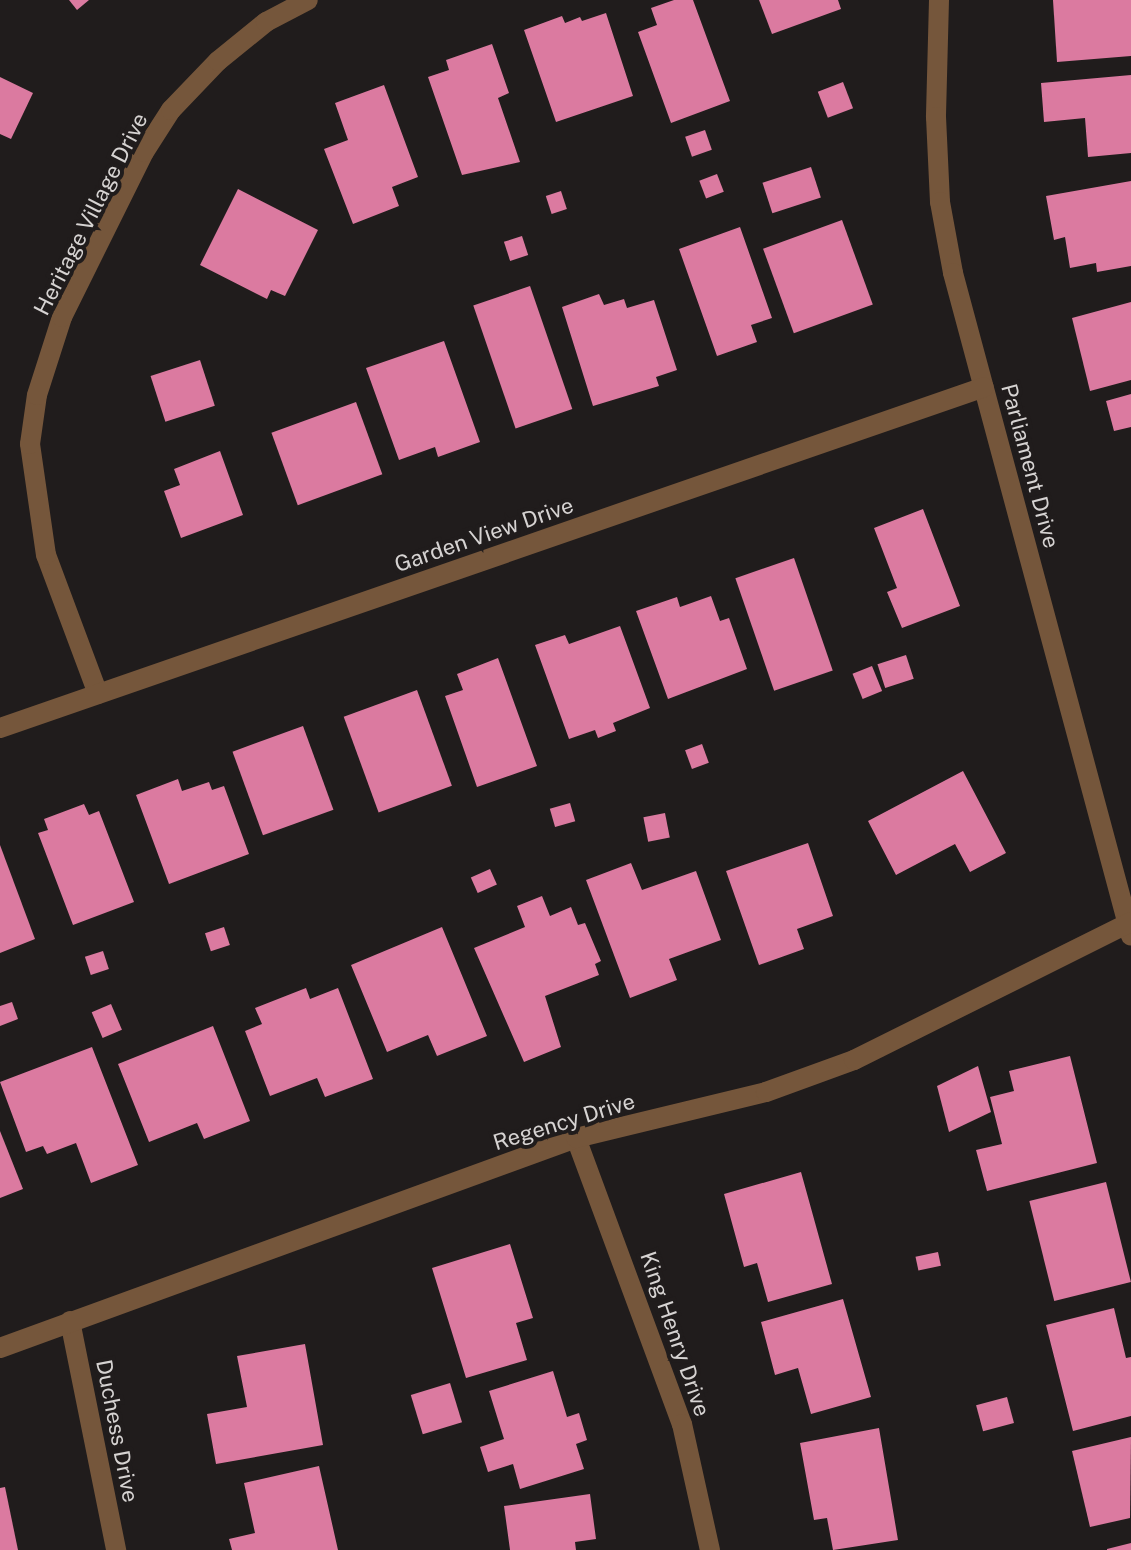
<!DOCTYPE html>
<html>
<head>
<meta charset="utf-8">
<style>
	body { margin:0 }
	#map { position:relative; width:1131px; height:1550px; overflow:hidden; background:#201c1c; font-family:"Public Sans",sans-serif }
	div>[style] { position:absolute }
	.building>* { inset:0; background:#db7aa0; transform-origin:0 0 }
	.minor>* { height:20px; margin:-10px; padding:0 10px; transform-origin:10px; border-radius:10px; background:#75563b }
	span { translate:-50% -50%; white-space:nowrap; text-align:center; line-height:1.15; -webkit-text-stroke:8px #201c1c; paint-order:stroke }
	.street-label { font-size:22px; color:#d6d3d2 }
</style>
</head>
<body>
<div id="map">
	<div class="building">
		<div style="clip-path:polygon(69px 0,89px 0,77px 10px)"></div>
		<div style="clip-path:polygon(674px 0,693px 0,730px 101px,671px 123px,638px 32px,657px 25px,651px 8px)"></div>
		<div style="clip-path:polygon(759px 0,838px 0,841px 9px,772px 34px)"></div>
		<div style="clip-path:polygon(1053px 0,1131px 0,1131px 56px,1057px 62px)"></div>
		<div style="clip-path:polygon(606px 13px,633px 96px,556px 122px,524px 30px,562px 16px,565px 23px,580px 17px,582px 21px)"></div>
		<div style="clip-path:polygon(492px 44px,509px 93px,498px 98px,520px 162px,462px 175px,428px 77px,449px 70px,446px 60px)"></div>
		<div style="clip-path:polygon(1131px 75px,1131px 153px,1088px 157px,1085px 118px,1044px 122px,1041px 83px)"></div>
		<div style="clip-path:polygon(0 77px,33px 93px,11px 139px,0 134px)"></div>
		<div style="left:843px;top:82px;width:28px;height:27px;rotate:69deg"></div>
		<div style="clip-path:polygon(384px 85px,418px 177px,392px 187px,399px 206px,353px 224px,324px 149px,348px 140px,335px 103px)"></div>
		<div style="left:705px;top:130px;width:21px;height:21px;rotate:71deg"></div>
		<div style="left:811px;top:167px;width:32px;height:51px;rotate:72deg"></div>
		<div style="left:717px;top:174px;width:19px;height:19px;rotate:69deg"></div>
		<div style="clip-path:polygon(1131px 181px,1131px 266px,1097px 272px,1096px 263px,1070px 268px,1065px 237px,1054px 240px,1046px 196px)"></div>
		<div style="clip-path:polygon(238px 189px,318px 230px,285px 296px,271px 290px,267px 299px,200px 265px)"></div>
		<div style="left:561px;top:191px;width:19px;height:16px;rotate:72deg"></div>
		<div style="left:842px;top:220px;width:90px;height:84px;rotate:70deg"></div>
		<div style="clip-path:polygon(740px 227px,772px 318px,751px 325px,757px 342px,717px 356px,679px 249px)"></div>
		<div style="left:522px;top:236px;width:20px;height:19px;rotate:72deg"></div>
		<div style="left:530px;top:286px;width:130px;height:60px;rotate:71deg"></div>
		<div style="clip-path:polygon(599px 294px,604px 305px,624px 299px,627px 308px,654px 300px,677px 370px,656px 377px,659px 386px,593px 406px,562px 307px)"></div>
		<div style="clip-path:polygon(1131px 302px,1131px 380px,1090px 391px,1072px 318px)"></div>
		<div style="clip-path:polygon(444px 341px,480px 442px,438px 457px,435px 447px,399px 460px,366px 368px)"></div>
		<div style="left:200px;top:360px;width:48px;height:52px;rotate:72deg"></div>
		<div style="clip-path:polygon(1131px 394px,1131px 427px,1114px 431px,1106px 401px)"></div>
		<div style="left:356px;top:402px;width:77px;height:90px;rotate:70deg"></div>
		<div style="clip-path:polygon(220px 451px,243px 515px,181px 538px,164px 491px,180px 485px,174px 469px)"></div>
		<div style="clip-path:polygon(923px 509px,960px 606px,902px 628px,887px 592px,897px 588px,874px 528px)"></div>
		<div style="left:794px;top:558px;width:119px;height:62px;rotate:71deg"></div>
		<div style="clip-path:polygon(711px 596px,720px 621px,729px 618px,747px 669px,668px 699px,636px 611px,677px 597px,680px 607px)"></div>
		<div style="clip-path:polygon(620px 626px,650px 708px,613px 723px,616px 731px,598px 738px,595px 730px,569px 739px,535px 645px,565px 635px,569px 644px)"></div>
		<div style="left:906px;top:655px;width:25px;height:30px;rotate:72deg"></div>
		<div style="clip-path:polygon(498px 658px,537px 766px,477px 787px,445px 696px,463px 690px,457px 674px)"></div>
		<div style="left:872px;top:666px;width:27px;height:21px;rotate:68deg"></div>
		<div style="left:417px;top:690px;width:102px;height:78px;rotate:70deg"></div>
		<div style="left:303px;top:726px;width:89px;height:75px;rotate:70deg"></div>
		<div style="left:702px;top:744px;width:20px;height:18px;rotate:70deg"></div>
		<div style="clip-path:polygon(963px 771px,1006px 853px,970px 872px,955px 844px,896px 875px,868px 821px)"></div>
		<div style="clip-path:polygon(178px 779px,182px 791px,209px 782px,212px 790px,224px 786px,249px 854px,169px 884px,136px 795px)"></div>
		<div style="left:570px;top:803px;width:19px;height:21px;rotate:74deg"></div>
		<div style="clip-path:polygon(84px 804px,89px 815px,99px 811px,134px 902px,73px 925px,38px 833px,48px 830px,44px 819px)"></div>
		<div style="left:665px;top:813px;width:25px;height:22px;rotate:79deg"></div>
		<div style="clip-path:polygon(808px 843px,833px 916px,797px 929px,804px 949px,759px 965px,726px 871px)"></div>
		<div style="clip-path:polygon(0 845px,35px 939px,0 953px)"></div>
		<div style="clip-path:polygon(631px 863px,642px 890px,696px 871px,721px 940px,669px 959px,677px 980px,630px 998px,586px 880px)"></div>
		<div style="left:490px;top:869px;width:17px;height:21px;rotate:66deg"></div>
		<div style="clip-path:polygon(542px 896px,550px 916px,571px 907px,578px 925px,585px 923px,601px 961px,595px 964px,599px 975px,545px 996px,561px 1047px,524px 1062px,474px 948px,525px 927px,517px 906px)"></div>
		<div style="left:224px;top:927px;width:19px;height:20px;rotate:72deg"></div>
		<div style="clip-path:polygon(442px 927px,487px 1036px,437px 1056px,428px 1035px,387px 1052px,351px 965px)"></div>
		<div style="left:103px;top:951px;width:19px;height:19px;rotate:72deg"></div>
		<div style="clip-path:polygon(306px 988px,310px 999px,338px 988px,373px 1079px,325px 1097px,317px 1078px,270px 1096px,245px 1031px,262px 1024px,255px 1008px)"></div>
		<div style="clip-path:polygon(12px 1002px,18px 1019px,0 1026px,0 1006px)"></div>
		<div style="left:111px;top:1004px;width:28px;height:21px;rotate:67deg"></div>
		<div style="clip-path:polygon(213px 1026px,250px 1121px,204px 1139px,197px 1123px,149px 1142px,118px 1064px)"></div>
		<div style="clip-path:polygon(92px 1047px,138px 1165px,91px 1183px,76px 1143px,47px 1154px,43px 1146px,26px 1152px,0 1082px)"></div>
		<div style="clip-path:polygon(1070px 1056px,1097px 1163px,987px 1191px,976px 1150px,1002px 1144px,990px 1097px,1014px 1091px,1009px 1071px)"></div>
		<div style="clip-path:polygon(978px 1066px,991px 1112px,949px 1132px,937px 1086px)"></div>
		<div style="clip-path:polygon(0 1131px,23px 1189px,0 1198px)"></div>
		<div style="clip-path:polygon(801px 1172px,832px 1284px,768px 1302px,757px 1263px,744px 1267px,724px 1194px)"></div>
		<div style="left:1106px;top:1182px;width:103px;height:79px;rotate:76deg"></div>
		<div style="clip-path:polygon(510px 1244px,533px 1318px,516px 1323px,527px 1360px,466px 1378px,432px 1268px)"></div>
		<div style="left:938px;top:1252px;width:14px;height:23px;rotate:78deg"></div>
		<div style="clip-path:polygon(843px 1299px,871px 1397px,811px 1414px,798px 1368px,775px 1375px,761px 1322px)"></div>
		<div style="clip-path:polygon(1114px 1308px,1126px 1358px,1131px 1357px,1131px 1416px,1073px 1431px,1046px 1325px)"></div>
		<div style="clip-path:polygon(305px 1344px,323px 1445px,216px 1464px,207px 1414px,247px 1407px,237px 1356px)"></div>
		<div style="clip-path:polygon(553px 1371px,567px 1417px,579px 1413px,587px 1440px,576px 1444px,584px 1469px,520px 1489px,513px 1464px,488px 1472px,480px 1447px,504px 1439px,489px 1391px)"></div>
		<div style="left:450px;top:1383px;width:41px;height:41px;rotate:73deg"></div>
		<div style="left:1007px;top:1397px;width:27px;height:32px;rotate:75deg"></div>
		<div style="clip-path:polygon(879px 1428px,898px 1540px,833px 1550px,827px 1518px,814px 1520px,800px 1443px)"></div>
		<div style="clip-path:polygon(1131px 1437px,1130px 1518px,1090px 1527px,1072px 1451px)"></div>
		<div style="clip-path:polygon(319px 1466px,338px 1550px,232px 1550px,229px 1539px,255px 1533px,244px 1483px)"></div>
		<div style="clip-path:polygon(5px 1487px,18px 1550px,0 1550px,0 1488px)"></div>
		<div style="clip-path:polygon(590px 1494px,596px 1539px,575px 1542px,576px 1550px,510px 1550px,504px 1506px)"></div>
		<div style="clip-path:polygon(1131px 1543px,1131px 1550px,1107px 1550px,1107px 1549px)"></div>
	</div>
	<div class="minor">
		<div style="left:939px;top:0;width:117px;rotate:91.5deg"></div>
		<div style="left:936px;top:117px;width:85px;rotate:87.3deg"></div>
		<div style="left:940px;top:202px;width:72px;rotate:79.6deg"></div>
		<div style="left:953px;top:273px;width:686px;rotate:74.97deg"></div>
		<div style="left:98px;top:694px;width:148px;rotate:-110.5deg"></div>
		<div style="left:46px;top:555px;width:112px;rotate:-98.2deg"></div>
		<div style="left:30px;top:444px;width:49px;rotate:-81.9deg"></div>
		<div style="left:37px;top:395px;width:82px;rotate:-72.2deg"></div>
		<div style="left:62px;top:317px;width:184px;rotate:-63.6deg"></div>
		<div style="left:144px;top:152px;width:50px;rotate:-57.3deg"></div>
		<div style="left:171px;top:110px;width:68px;rotate:-46.2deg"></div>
		<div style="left:218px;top:61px;width:62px;rotate:-39.1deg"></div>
		<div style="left:266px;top:22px;width:47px;rotate:-27.6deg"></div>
		<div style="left:0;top:728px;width:1041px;rotate:-19.11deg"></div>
		<div style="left:576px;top:1138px;width:305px;rotate:69.7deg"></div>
		<div style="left:682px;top:1424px;width:129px;rotate:77.5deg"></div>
		<div style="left:70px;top:1321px;width:234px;rotate:78.6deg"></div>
		<div style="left:0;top:1348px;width:613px;rotate:-20.03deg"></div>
		<div style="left:576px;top:1138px;width:195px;rotate:-13.6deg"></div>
		<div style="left:766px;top:1092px;width:94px;rotate:-20deg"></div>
		<div style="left:854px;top:1060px;width:309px;rotate:-26.5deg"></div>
	</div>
	<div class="street-label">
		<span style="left:91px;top:214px;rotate:-63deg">Heritage Village Drive</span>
		<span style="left:1030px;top:466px;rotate:75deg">Parliament Drive</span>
		<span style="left:484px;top:535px;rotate:-19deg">Garden View Drive</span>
		<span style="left:564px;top:1122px;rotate:-17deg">Regency Drive</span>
		<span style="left:675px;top:1334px;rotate:71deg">King Henry Drive</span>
		<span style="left:117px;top:1431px;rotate:79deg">Duchess Drive</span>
	</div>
</div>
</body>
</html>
